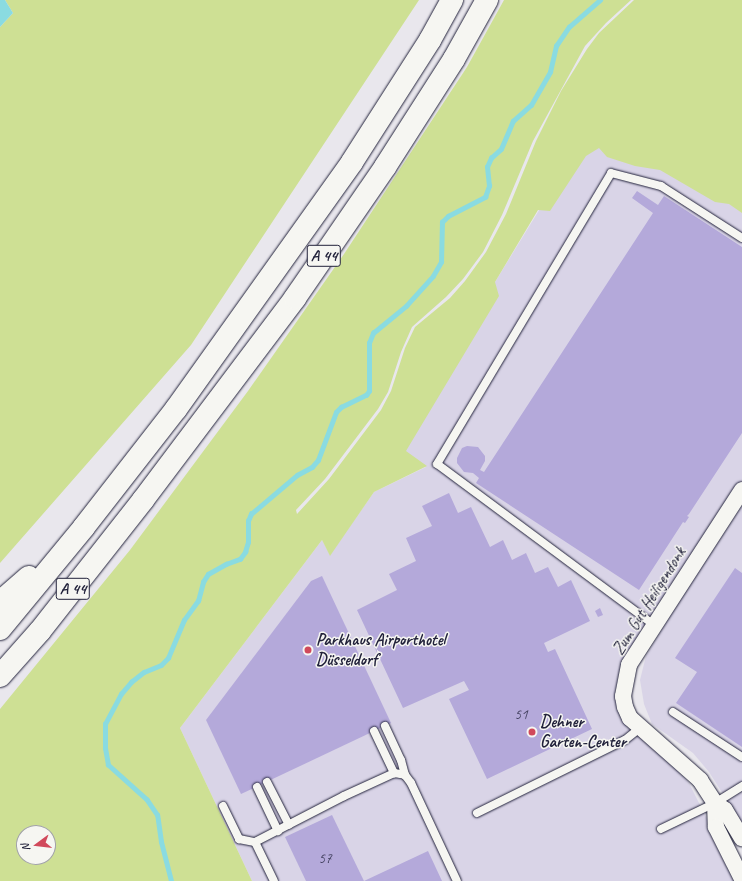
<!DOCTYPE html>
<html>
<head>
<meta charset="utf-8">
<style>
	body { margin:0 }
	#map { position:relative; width:742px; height:881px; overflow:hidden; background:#e9e7ed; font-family:Caveat,sans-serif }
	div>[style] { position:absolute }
	.built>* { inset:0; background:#d9d4e7 }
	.green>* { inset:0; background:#cee094 }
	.water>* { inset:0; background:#8adbe1 }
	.stream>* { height:4.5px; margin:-2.25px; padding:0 2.25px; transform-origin:2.25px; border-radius:2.25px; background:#8adbe1 }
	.building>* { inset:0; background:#b4a9da }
	.roads { filter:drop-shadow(0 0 1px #22223b) drop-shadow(0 0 1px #22223b) }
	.service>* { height:8px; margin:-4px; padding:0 4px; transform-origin:4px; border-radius:4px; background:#f6f6f2 }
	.minor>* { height:16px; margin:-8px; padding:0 8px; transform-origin:8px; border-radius:8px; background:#f6f6f2 }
	.motorway>* { height:22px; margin:-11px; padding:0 11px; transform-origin:11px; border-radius:11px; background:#f6f6f2 }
	.dots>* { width:11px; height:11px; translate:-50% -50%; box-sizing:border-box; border:2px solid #f6f6f2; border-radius:50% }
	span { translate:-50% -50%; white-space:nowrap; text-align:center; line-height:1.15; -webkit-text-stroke:3px #f6f6f2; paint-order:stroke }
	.number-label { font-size:15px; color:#464463 }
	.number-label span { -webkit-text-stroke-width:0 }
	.shield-label span { padding:1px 3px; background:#f6f6f2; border:1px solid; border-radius:3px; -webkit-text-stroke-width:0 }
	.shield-label { font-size:16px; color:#22223b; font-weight:700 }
	.street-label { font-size:17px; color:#22223b }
	.poi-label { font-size:17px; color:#22223b; font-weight:700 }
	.left { translate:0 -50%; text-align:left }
	.north { position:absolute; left:16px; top:825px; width:40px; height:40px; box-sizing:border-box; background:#f6f6f2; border:1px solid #a1a1a9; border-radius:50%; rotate:255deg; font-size:11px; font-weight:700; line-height:16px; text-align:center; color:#22223b }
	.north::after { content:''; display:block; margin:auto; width:14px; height:18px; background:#d1495b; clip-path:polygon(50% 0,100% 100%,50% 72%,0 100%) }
</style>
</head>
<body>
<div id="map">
	<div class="built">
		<div style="clip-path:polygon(584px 137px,742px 182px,742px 480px,624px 663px,617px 690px,669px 761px,689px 783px,738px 881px,252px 881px,180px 728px,322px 540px,330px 555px,374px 492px,426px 467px,391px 441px,495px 282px)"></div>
		<div style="clip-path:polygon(742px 506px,742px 824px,709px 772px,693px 753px,652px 724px,644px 704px,640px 680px,646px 656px,676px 606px)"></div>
	</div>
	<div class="green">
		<div style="clip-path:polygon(5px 0,419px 0,191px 345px,0 563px,0 27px,13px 13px)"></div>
		<div style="clip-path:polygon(evenodd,504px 0,631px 0,606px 23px,585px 46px,533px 141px,502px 215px,483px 252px,463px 279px,446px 297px,412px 327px,401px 352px,388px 392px,378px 409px,325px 479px,296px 510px,297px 514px,329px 479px,381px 410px,391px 391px,405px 348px,415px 327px,450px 298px,465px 281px,486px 252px,506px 214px,536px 141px,561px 91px,587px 49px,599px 33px,634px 0,742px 0,742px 213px,729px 204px,715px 202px,660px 170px,635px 166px,607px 157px,599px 148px,586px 156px,550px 211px,538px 210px,495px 282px,499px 296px,406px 451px,427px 466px,374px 492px,330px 556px,322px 540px,180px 728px,252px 881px,0 881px,0 709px,130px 550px,248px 391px,344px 254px,467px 67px,504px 0,24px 833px,48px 833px,48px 857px,24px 857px,24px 833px)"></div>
	</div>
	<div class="water">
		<div style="clip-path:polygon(0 0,5px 0,13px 13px,0 27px)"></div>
	</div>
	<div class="stream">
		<div style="left:171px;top:881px;width:40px;rotate:-104.4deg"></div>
		<div style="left:161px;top:842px;width:27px;rotate:-98deg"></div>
		<div style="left:157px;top:815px;width:18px;rotate:-124deg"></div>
		<div style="left:147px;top:800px;width:52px;rotate:-138.1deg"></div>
		<div style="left:108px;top:765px;width:17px;rotate:-100deg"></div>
		<div style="left:105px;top:748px;width:24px;rotate:-90deg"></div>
		<div style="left:105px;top:724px;width:34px;rotate:-62deg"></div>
		<div style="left:121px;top:694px;width:16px;rotate:-50deg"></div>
		<div style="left:131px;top:682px;width:16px;rotate:-38deg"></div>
		<div style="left:144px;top:672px;width:18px;rotate:-22deg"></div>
		<div style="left:161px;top:665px;width:10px;rotate:-45deg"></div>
		<div style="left:168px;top:658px;width:41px;rotate:-67.2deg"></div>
		<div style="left:184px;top:620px;width:24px;rotate:-54deg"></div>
		<div style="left:198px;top:601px;width:20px;rotate:-75deg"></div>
		<div style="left:203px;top:582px;width:9px;rotate:-58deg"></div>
		<div style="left:208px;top:574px;width:21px;rotate:-29deg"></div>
		<div style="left:226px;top:564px;width:15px;rotate:-20deg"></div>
		<div style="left:240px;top:559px;width:9px;rotate:-54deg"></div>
		<div style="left:245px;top:552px;width:10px;rotate:-73deg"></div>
		<div style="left:248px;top:542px;width:21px;rotate:-90deg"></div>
		<div style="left:248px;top:521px;width:8px;rotate:-67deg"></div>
		<div style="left:251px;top:514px;width:60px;rotate:-40.3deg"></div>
		<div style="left:297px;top:475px;width:17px;rotate:-28deg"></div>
		<div style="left:312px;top:467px;width:9px;rotate:-49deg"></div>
		<div style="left:318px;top:460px;width:51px;rotate:-69.4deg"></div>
		<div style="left:336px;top:412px;width:7px;rotate:-45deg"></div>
		<div style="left:341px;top:407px;width:28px;rotate:-26deg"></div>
		<div style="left:366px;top:395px;width:5px;rotate:-53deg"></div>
		<div style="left:369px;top:391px;width:48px;rotate:-90deg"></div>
		<div style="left:369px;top:343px;width:11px;rotate:-68deg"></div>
		<div style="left:373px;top:333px;width:43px;rotate:-39.3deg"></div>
		<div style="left:406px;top:306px;width:40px;rotate:-48deg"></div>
		<div style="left:433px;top:276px;width:16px;rotate:-60deg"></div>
		<div style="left:441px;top:262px;width:40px;rotate:-88.6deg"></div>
		<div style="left:442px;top:222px;width:8px;rotate:-45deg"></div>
		<div style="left:448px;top:216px;width:42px;rotate:-27.2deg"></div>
		<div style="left:485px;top:197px;width:12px;rotate:-70deg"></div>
		<div style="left:489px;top:186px;width:19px;rotate:-96deg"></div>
		<div style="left:487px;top:167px;width:10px;rotate:-66deg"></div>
		<div style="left:491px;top:158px;width:13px;rotate:-42deg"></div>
		<div style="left:501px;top:149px;width:30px;rotate:-67deg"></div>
		<div style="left:513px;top:121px;width:24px;rotate:-42deg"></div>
		<div style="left:531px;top:105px;width:38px;rotate:-60deg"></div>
		<div style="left:550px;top:72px;width:27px;rotate:-77deg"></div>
		<div style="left:556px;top:46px;width:23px;rotate:-56deg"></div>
		<div style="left:569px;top:27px;width:41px;rotate:-41.1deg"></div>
	</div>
	<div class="building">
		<div style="clip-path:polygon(637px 191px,658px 205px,664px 196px,742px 247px,742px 433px,689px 514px,687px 516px,689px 517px,685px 523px,683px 522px,639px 590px,476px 483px,479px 478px,473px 473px,464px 472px,457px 463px,457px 458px,462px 448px,467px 446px,478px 447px,485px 456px,485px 461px,480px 470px,484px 472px,653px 213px,632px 198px)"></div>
		<div style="clip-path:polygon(449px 493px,458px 513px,471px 507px,490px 547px,503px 540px,512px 560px,526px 553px,535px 573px,548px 567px,558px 587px,571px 580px,590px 621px,544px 643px,548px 652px,555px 649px,592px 729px,487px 779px,449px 699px,469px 690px,464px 681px,403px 708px,357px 610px,397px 590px,389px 574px,416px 561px,406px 538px,432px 526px,422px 506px)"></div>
		<div style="clip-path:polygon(735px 568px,742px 573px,742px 747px,676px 703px,697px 672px,675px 658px)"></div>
		<div style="clip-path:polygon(322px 576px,391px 723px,241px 794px,206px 720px,311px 581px)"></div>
		<div style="clip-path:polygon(600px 608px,603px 615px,598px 617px,595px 611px)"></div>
		<div style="clip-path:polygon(332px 815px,364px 881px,306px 881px,285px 837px)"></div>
		<div style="clip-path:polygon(428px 851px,442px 881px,364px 881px,381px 873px)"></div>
	</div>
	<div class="roads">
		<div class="service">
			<div style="left:654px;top:625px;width:270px;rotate:-143.4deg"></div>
			<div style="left:437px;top:464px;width:339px;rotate:-59.1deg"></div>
			<div style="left:611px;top:173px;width:52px;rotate:14.6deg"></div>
			<div style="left:661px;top:186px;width:96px;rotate:32.7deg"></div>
			<div style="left:673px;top:712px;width:82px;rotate:33.1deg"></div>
			<div style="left:385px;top:726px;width:38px;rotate:65deg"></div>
			<div style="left:401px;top:760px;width:16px;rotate:75deg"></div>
			<div style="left:374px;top:731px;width:47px;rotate:64.5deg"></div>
			<div style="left:267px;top:782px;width:48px;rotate:62.9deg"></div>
			<div style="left:257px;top:787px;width:49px;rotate:64.5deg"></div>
			<div style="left:223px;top:806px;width:37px;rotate:64deg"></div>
			<div style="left:239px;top:839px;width:16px;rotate:11deg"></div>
			<div style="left:255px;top:842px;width:43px;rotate:64deg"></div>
			<div style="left:477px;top:813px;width:165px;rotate:-26.3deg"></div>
			<div style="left:625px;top:740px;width:19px;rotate:-39deg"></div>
			<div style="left:661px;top:829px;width:60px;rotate:-25.7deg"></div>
			<div style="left:715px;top:803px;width:32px;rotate:-32deg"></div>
			<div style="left:255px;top:842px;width:100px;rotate:-27.3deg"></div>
			<div style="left:344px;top:796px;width:55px;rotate:-24.7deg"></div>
			<div style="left:394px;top:773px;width:7px;rotate:8deg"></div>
			<div style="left:401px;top:774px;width:4px;rotate:14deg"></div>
			<div style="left:405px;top:775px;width:10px;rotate:53deg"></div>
			<div style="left:411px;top:783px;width:108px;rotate:64.9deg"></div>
		</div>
		<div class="minor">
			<div style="left:742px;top:490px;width:208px;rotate:122.9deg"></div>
			<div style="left:629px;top:665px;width:32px;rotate:101deg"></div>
			<div style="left:623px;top:696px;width:11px;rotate:80deg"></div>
			<div style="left:625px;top:707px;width:12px;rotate:66deg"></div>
			<div style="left:630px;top:718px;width:94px;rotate:41.5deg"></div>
			<div style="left:700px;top:780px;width:27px;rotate:57deg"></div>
			<div style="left:715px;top:803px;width:12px;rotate:35deg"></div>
			<div style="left:725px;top:810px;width:33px;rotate:59deg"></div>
			<div style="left:715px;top:803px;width:24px;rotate:88deg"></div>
			<div style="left:716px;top:827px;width:58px;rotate:63.4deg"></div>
		</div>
		<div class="motorway">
			<div style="left:0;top:602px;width:38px;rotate:-41deg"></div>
			<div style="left:0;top:629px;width:132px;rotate:-50.5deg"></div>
			<div style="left:84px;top:527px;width:150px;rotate:-52.1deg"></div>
			<div style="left:176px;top:409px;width:303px;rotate:-54.5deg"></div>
			<div style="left:352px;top:162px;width:145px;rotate:-57.4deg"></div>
			<div style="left:430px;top:40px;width:46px;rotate:-61.2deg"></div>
			<div style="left:0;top:676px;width:60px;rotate:-48.4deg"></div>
			<div style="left:40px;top:631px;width:167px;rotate:-51.8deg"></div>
			<div style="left:143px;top:500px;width:253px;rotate:-53deg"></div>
			<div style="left:295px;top:298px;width:159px;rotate:-55.5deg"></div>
			<div style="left:385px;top:167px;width:128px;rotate:-57.4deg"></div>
			<div style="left:454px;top:59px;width:68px;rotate:-60.8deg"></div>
		</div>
	</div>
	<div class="dots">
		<div style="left:308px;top:650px;background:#d1495b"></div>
		<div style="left:532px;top:732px;background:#d1495b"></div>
	</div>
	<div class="number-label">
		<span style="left:521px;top:715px">51</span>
		<span style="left:325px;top:859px">57</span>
	</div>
	<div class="shield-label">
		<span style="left:324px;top:256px">A 44</span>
		<span style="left:73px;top:589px">A 44</span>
	</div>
	<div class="street-label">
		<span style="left:649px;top:601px;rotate:-58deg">Zum Gut Heiligendonk</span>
	</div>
	<div class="poi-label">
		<span class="left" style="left:316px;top:650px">Parkhaus Airporthotel<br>Düsseldorf</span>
		<span class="left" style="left:540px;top:732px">Dehner<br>Garten-Center</span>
	</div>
	<div class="north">N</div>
</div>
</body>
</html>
